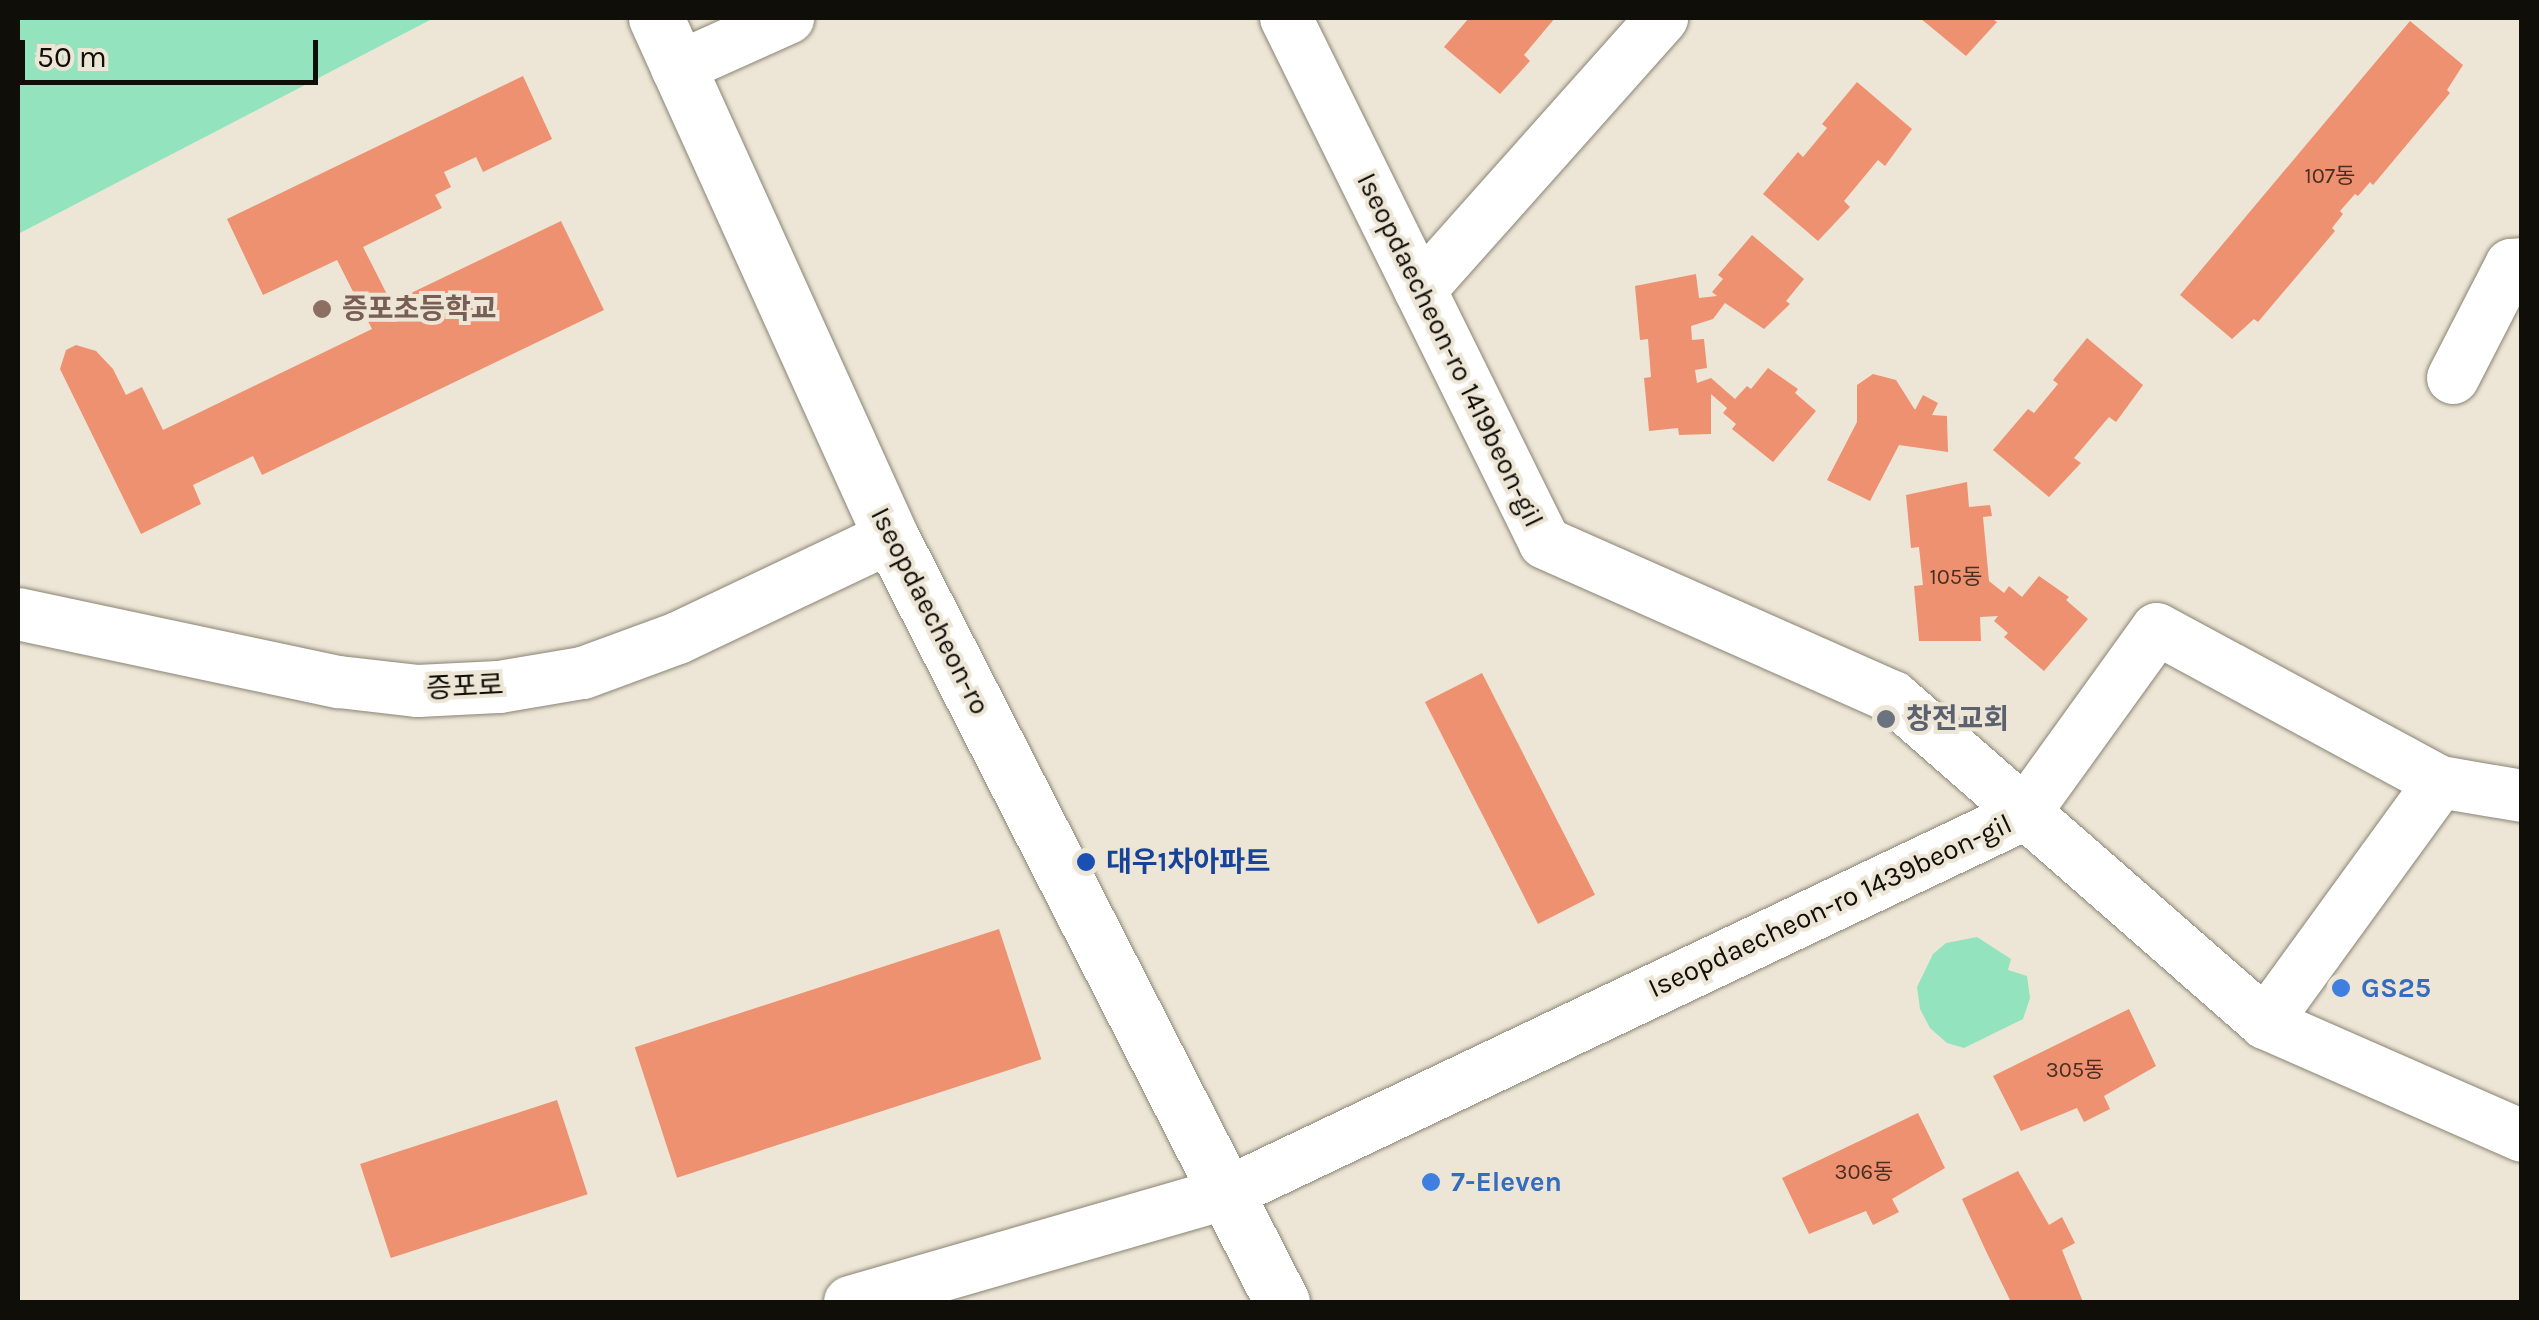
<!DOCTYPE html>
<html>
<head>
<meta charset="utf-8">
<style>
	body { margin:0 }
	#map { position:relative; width:2539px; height:1320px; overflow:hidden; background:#ede6d6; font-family:Karla,"Noto Sans KR",sans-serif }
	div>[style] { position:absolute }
	.green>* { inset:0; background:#93e3be }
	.building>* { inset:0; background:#ed9171; transform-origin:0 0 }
	.roads { filter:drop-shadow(0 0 2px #8a8475) drop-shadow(0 0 2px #8a8475) }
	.minor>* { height:52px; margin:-26px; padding:0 26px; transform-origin:26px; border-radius:26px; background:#fff }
	.major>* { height:55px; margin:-27.5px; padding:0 27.5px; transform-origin:27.5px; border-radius:27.5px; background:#fff }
	.dots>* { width:28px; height:28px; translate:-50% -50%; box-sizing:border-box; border:5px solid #ede6d6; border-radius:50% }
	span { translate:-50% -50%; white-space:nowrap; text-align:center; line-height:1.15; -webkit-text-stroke:8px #ede6d6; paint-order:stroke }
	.number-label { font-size:22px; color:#472f22 }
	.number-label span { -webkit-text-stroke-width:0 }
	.education-label { font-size:28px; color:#785e54; font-weight:700 }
	.left { translate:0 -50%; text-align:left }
	.street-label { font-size:28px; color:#100e08 }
	.worship-label { font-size:28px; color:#5b616d; font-weight:700 }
	.transit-label { font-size:28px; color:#164399; font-weight:700 }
	.shop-label { font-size:28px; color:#366cbe; font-weight:700 }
	.frame { position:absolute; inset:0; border:20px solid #100e08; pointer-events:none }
	.scale { position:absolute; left:20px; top:40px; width:298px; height:45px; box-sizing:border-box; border:5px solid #100e08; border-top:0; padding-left:12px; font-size:30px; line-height:35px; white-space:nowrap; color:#100e08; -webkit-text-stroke:8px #ede6d6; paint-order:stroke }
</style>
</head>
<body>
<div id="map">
	<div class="green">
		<div style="clip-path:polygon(18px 18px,429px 18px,430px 20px,18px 234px)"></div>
		<div style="clip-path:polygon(1977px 937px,2011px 959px,2008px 970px,2027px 976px,2030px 998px,2023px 1019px,1964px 1048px,1947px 1043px,1930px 1028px,1920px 1009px,1917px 987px,1933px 954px,1946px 943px)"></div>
	</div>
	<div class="building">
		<div style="clip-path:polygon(1469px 18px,1555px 18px,1524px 55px,1530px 61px,1500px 94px,1444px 47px)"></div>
		<div style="clip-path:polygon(1920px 18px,1991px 18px,1997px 22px,1966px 56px)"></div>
		<div style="clip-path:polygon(2410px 21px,2463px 65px,2447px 90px,2450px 93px,2373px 185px,2370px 182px,2358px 196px,2355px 194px,2340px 211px,2343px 214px,2332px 228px,2335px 231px,2258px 322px,2254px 319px,2232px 339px,2180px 295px)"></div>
		<div style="clip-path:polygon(523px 76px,552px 139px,483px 172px,476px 157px,444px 172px,451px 187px,435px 195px,442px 208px,363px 247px,398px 316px,415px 308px,409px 294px,561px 221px,604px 310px,262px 475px,253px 456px,193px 485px,201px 504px,141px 534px,60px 369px,66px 350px,76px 345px,96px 351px,113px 369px,126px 395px,142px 387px,163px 430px,372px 329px,337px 260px,263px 295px,227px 219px)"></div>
		<div style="clip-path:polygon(1857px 82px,1912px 129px,1885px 166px,1878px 160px,1844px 201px,1850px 207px,1818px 241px,1763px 194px,1798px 152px,1803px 157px,1827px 128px,1822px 124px)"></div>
		<div style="clip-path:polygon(1752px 235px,1804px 279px,1786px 301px,1790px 304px,1764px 329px,1725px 303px,1713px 319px,1691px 326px,1692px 340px,1704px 339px,1707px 368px,1695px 370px,1697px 383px,1711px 378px,1735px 399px,1747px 386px,1751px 389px,1768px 368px,1798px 389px,1795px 393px,1816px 411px,1773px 462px,1732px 429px,1736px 424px,1723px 413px,1727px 408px,1711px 394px,1711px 434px,1679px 435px,1678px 428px,1649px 431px,1644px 378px,1651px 377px,1648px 339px,1640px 340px,1635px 286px,1696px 274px,1699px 298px,1717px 296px,1712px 292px,1723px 279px,1718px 275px)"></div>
		<div style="clip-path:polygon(2087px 338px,2143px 385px,2116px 422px,2109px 417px,2074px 458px,2081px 463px,2049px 497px,1993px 450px,2028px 409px,2034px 413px,2058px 384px,2053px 380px)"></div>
		<div style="clip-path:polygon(1873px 374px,1896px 380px,1915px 410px,1923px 395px,1938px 403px,1932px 415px,1947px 416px,1948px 452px,1899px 445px,1870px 501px,1827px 480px,1857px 422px,1857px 385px)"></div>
		<div style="clip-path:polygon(1967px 482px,1969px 507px,1990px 505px,1992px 516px,1983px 517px,1989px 581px,2004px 593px,2009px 586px,2022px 597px,2039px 576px,2069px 597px,2066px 600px,2088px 619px,2044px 671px,2004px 637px,2008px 633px,1994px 621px,1998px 616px,1980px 617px,1981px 641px,1919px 641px,1914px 586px,1923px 585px,1919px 547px,1911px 548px,1906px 495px)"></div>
		<div style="left:1482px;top:673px;width:249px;height:64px;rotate:63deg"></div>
		<div style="left:999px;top:929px;width:137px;height:383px;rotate:72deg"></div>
		<div style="clip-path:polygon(2129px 1009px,2156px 1066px,2104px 1096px,2110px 1109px,2084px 1122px,2077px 1108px,2021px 1131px,1993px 1076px)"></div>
		<div style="left:557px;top:1100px;width:99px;height:207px;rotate:72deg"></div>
		<div style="clip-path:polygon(1918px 1113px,1945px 1168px,1892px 1199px,1899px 1212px,1873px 1225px,1866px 1211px,1809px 1234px,1782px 1178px)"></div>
		<div style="clip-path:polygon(2018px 1171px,2049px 1225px,2062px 1217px,2075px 1243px,2062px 1250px,2083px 1302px,2011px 1302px,1985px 1249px,1962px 1199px)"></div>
	</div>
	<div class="roads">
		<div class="minor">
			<div style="left:1286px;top:18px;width:585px;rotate:63.74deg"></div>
			<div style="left:1545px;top:543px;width:381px;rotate:23.9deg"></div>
			<div style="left:1893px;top:697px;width:495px;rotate:41.2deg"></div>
			<div style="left:2265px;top:1023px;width:281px;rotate:23.7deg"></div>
			<div style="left:677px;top:68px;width:122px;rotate:-24.2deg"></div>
			<div style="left:1420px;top:290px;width:364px;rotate:-48.3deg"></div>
			<div style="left:2453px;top:378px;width:127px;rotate:-62.8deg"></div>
			<div style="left:2511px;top:265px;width:11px;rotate:-5deg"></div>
			<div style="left:18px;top:614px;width:328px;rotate:12deg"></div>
			<div style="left:339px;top:682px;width:80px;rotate:6.5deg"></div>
			<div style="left:418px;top:691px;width:81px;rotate:-2.8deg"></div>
			<div style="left:499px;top:687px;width:85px;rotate:-9.5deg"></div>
			<div style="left:583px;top:673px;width:101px;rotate:-20.2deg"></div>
			<div style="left:678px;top:638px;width:236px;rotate:-25.4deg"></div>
			<div style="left:2265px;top:1023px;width:298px;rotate:-54deg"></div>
			<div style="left:850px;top:1302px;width:392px;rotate:-16.1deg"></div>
			<div style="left:1227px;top:1193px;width:881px;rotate:-25.4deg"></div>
			<div style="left:2023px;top:815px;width:229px;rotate:-54.2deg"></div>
			<div style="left:2157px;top:629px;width:322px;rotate:28.4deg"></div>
			<div style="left:2440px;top:782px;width:83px;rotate:9.7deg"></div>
		</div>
		<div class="major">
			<div style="left:656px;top:18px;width:570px;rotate:65.64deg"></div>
			<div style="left:891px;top:537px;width:859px;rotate:62.93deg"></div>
		</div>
	</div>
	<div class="dots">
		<div style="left:322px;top:309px;background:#8d6e63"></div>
		<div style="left:1886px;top:719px;background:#6b7280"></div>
		<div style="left:1086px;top:862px;background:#1a4fb4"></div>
		<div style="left:2341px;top:988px;background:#3f7fe0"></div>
		<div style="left:1431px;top:1182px;background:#3f7fe0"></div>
	</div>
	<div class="number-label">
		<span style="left:2330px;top:177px">107동</span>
		<span style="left:1956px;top:578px">105동</span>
		<span style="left:2075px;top:1071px">305동</span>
		<span style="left:1864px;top:1173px">306동</span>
	</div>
	<div class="education-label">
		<span class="left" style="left:342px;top:309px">증포초등학교</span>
	</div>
	<div class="street-label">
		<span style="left:1450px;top:350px;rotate:64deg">Iseopdaecheon-ro 1419beon-gil</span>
		<span style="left:930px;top:611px;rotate:63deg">Iseopdaecheon-ro</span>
		<span style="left:465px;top:687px;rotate:-3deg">증포로</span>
		<span style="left:1830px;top:906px;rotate:-25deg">Iseopdaecheon-ro 1439beon-gil</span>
	</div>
	<div class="worship-label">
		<span class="left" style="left:1906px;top:719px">창전교회</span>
	</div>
	<div class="transit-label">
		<span class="left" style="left:1106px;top:862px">대우1차아파트</span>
	</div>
	<div class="shop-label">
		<span class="left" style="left:2361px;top:988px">GS25</span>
		<span class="left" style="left:1451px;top:1182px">7-Eleven</span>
	</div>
	<div class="frame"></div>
	<div class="scale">50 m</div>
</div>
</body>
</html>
